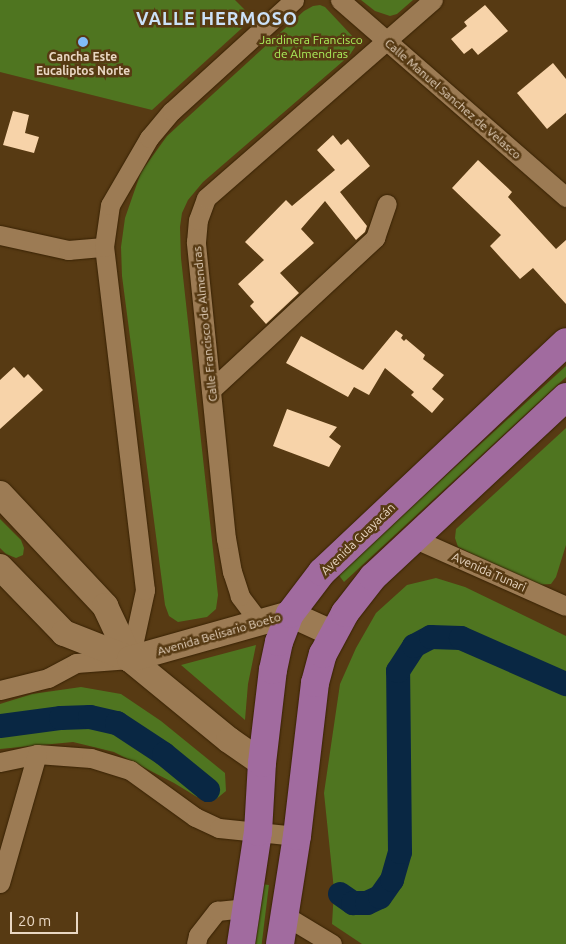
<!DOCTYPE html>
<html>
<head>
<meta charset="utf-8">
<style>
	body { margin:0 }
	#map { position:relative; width:566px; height:944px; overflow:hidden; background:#573a13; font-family:Ubuntu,sans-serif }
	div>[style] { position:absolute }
	.green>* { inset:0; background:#4f7520; transform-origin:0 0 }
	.canal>* { height:24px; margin:-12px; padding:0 12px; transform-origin:12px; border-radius:12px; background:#092743 }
	.building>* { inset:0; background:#f7d3a9 }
	.roads { filter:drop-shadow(0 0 1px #382204) drop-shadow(0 0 1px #382204) }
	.street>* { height:19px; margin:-9.5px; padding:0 9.5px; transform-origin:9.5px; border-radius:9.5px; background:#9c7b54 }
	.secondary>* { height:26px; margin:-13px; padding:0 13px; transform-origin:13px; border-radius:13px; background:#9c7b54 }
	.primary>* { height:28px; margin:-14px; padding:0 14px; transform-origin:14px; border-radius:14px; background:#a16b9f }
	.dots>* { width:14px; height:14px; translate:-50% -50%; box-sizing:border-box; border:2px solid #573a13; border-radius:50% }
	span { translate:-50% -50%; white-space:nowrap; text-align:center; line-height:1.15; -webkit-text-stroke:5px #573a13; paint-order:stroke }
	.park-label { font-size:12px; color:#aaee5b }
	.poi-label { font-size:12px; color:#e9d7c3; font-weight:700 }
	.street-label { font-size:12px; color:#e9d7c3 }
	.district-label { font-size:18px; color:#cbe1f8; font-weight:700; letter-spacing:1px }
	.scale { position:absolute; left:10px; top:912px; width:68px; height:22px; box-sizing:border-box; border:2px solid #e9d7c3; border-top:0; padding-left:6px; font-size:15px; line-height:18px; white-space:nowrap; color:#e9d7c3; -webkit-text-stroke:4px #573a13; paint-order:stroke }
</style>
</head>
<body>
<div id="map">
	<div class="green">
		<div style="clip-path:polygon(0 0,235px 0,253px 18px,152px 110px,0 72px)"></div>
		<div style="clip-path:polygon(361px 0,413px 0,397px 14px,390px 16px,375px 11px)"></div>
		<div style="clip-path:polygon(320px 5px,325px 7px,355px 39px,355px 47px,349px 56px,203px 182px,188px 200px,182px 213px,180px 227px,181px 258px,218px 595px,216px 609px,207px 617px,178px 622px,169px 616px,165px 605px,122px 276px,121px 247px,125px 218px,141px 172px,167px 136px,304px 11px,313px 6px)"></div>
		<div style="clip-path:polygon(566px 366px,566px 377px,344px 582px,338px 574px)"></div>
		<div style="clip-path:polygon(566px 428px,566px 545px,556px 577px,551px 584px,534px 585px,458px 547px,455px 538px,456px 529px)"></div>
		<div style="clip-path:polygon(0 519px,21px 540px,24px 548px,23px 555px,16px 558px,6px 554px,0 548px)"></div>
		<div style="clip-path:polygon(436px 578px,465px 587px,566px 636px,566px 944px,362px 944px,332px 924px,334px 890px,324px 793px,340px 684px,356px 648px,376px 613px,407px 585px)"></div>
		<div style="clip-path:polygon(256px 645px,248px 684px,245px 720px,181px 665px)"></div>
		<div style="clip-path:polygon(81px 687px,121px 694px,161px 721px,225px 773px,226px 791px,215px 800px,197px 797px,174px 783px,114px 752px,73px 742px,0 749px,0 704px,32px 694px)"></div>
		<div style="left:261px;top:884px;width:8px;height:61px;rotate:7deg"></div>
	</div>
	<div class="canal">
		<div style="left:0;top:726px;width:62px;rotate:-7.5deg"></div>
		<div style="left:61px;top:718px;width:29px;rotate:-2deg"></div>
		<div style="left:90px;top:717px;width:28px;rotate:13deg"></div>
		<div style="left:117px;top:723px;width:56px;rotate:33.4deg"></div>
		<div style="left:164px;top:754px;width:57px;rotate:39.3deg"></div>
		<div style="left:340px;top:894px;width:16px;rotate:35deg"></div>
		<div style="left:353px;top:903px;width:14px"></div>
		<div style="left:367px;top:903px;width:14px;rotate:-25deg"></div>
		<div style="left:380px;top:897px;width:21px;rotate:-55deg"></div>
		<div style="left:392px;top:880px;width:29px;rotate:-74deg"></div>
		<div style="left:400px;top:852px;width:181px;rotate:-90.6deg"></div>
		<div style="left:398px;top:671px;width:30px;rotate:-57deg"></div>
		<div style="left:414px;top:646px;width:19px;rotate:-28deg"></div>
		<div style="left:431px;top:637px;width:30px;rotate:2deg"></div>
		<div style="left:461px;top:638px;width:115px;rotate:23.7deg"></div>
	</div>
	<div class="building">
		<div style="clip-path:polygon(485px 5px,508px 31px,478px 55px,472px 48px,464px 54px,451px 39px,467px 26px,464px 22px)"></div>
		<div style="clip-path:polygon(553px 63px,566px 79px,566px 113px,547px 129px,517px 93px)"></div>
		<div style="clip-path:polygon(13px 111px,29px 115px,25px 133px,39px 137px,34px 153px,3px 145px)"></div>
		<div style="clip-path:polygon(333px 135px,341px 145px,348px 139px,370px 166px,340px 192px,367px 226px,365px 232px,356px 240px,325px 201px,301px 229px,314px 243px,280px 273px,299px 293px,266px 324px,250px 306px,254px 302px,238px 284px,264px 260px,245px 242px,286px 200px,292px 206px,335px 170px,317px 150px)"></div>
		<div style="clip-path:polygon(478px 160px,512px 192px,508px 197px,556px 249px,566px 240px,566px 304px,533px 268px,520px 279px,490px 246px,501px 235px,452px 188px)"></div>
		<div style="clip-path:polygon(396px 330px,403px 335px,401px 338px,404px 341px,406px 339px,425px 355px,423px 359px,444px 375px,432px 389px,444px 399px,432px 413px,411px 395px,414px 392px,385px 368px,369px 395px,354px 387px,348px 397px,286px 363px,301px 336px,363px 370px)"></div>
		<div style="clip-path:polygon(14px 367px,24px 378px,28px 374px,43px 390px,0 429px,0 380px)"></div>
		<div style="clip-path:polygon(287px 409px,337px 427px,329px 437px,341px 446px,329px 467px,273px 446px)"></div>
	</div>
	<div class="roads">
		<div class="street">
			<div style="left:340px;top:0;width:300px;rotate:41.1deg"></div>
			<div style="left:0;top:235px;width:70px;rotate:12.4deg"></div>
			<div style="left:68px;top:250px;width:36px;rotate:-5deg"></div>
			<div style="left:211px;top:390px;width:224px;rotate:-42.8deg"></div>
			<div style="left:375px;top:238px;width:36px;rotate:-71deg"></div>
			<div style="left:413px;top:538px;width:167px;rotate:24deg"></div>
			<div style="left:260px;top:623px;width:34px;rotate:-127deg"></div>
			<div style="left:240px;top:596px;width:25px;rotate:-108deg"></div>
			<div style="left:232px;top:572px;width:34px;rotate:-100deg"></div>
			<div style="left:226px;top:539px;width:299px;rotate:-95.8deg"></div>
			<div style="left:196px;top:242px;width:22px;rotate:-85deg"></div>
			<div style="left:198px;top:220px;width:23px;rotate:-70deg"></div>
			<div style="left:206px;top:198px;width:301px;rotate:-41.1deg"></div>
			<div style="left:0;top:690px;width:49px;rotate:-14deg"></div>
			<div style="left:48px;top:678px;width:32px;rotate:-28deg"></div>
			<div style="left:76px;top:663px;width:54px;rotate:-4.2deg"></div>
			<div style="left:130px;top:659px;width:71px;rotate:-77.7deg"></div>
			<div style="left:145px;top:590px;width:345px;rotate:-96.8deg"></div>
			<div style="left:104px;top:247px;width:42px;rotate:-81.9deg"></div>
			<div style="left:110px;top:205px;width:78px;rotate:-59.8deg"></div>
			<div style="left:149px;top:138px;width:35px;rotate:-50deg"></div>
			<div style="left:172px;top:111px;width:165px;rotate:-42.3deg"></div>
			<div style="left:0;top:762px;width:38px;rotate:-12deg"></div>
			<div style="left:37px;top:754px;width:54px;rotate:4.2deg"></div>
			<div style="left:91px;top:758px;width:41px;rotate:17.1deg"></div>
			<div style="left:130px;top:770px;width:80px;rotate:35.9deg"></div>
			<div style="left:195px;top:817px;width:26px;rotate:25deg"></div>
			<div style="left:219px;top:828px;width:78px;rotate:5.9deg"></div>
			<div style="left:0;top:883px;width:134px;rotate:-74deg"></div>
			<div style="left:284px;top:915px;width:56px;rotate:31.1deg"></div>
			<div style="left:196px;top:944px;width:9px;rotate:-77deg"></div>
			<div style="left:198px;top:935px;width:31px;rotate:-52deg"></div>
			<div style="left:217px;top:911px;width:30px;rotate:-6deg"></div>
		</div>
		<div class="secondary">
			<div style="left:0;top:494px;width:154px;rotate:46.8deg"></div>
			<div style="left:105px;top:606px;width:59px;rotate:64.7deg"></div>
			<div style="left:0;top:567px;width:92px;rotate:45.9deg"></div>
			<div style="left:64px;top:633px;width:71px;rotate:21.5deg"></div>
			<div style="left:130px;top:659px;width:128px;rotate:39.3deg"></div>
			<div style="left:229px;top:740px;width:40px;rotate:34.9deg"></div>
			<div style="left:130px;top:659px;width:166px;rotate:-15.7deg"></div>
			<div style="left:290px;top:614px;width:48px;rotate:24.4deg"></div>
		</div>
		<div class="primary">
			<div style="left:241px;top:944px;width:113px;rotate:-81.4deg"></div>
			<div style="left:258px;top:832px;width:69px;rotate:-86.7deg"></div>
			<div style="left:262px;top:763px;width:94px;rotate:-83.3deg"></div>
			<div style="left:273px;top:670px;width:29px;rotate:-78deg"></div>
			<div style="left:279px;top:642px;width:30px;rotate:-69deg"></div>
			<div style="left:290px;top:614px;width:53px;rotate:-52.7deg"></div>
			<div style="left:322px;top:572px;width:335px;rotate:-43.3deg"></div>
			<div style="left:280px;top:944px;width:109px;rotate:-81.1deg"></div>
			<div style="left:297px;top:836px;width:154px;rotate:-83.3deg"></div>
			<div style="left:315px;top:683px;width:30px;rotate:-75deg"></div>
			<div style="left:323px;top:654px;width:47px;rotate:-61.8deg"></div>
			<div style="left:345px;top:613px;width:46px;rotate:-52.1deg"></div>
			<div style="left:373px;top:577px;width:264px;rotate:-43deg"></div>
		</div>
	</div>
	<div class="dots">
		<div style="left:83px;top:42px;background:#81bcfa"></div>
	</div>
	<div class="park-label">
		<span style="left:311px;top:47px">Jardinera Francisco<br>de Almendras</span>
	</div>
	<div class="poi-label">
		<span style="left:83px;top:64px">Cancha Este<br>Eucaliptos Norte</span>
	</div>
	<div class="street-label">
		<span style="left:453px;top:99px;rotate:41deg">Calle Manuel Sanchez de Velasco</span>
		<span style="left:205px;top:324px;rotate:-96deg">Calle Francisco de Almendras</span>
		<span style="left:358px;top:539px;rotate:-44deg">Avenida Guayacán</span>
		<span style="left:489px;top:572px;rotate:24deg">Avenida Tunari</span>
		<span style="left:219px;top:634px;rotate:-16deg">Avenida Belisario Boeto</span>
	</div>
	<div class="district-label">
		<span style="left:217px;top:18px">VALLE HERMOSO</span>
	</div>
	<div class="scale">20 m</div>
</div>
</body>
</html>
